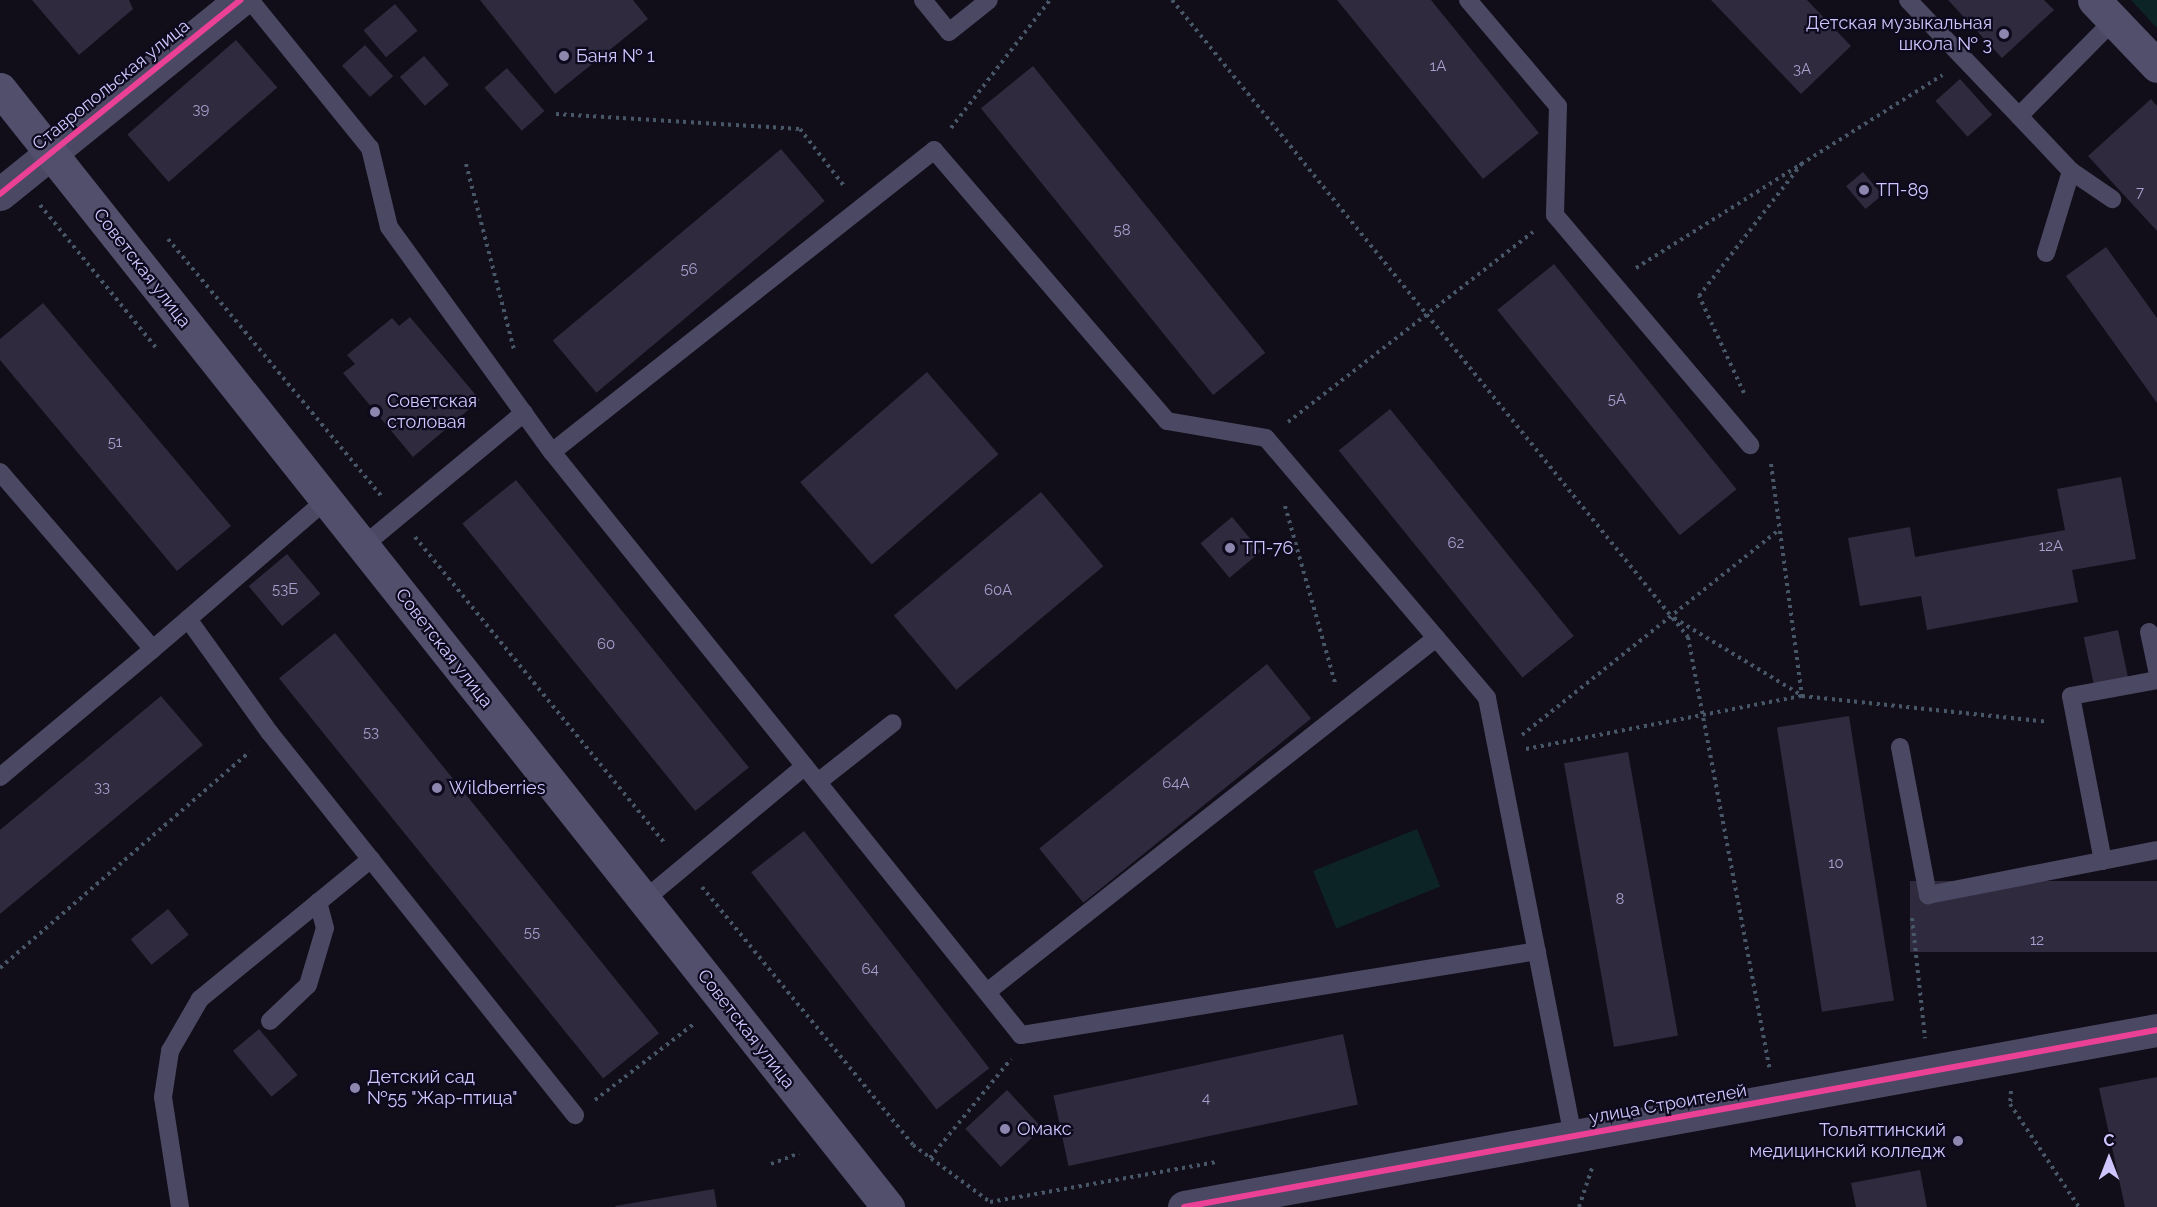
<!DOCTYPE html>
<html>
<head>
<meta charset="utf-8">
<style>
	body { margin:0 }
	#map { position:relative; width:2157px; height:1207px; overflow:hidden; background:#110e19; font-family:Raleway,sans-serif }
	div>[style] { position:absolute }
	.green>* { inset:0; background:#0d2426; transform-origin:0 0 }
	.building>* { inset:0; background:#2f2a3d; transform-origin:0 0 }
	.path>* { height:4px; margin-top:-2px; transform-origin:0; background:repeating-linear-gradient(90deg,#475767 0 3px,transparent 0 7.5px) }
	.service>* { height:18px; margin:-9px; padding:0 9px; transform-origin:9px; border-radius:9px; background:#4b4863 }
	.minor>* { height:33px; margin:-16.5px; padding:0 16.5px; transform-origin:16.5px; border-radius:16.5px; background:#4b4863 }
	.secondary>* { height:33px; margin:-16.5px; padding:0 16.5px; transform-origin:16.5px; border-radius:16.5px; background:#524f6d }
	.cycleway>* { height:6px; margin:-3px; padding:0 3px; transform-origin:3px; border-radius:3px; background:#ea4096 }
	.dots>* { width:16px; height:16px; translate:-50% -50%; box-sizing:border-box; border:3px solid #0e0a1d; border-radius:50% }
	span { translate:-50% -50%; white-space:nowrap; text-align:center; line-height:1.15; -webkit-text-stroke:4.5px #0e0a1d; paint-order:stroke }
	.number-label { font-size:15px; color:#a89fce }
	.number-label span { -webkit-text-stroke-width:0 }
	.poi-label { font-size:18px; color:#d0c6ff }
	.right { translate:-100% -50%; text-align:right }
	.left { translate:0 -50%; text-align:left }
	.street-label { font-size:18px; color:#d0c6ff }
	.north { position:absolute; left:2079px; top:1129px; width:60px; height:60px; -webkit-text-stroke:4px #0e0a1d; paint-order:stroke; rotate:0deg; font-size:16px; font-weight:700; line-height:24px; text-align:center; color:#d0c6ff }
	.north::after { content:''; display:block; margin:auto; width:21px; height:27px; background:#d0c6ff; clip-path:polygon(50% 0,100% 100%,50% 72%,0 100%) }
</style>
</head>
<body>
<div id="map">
	<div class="green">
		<div style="clip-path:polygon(2131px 0,2157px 0,2157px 28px)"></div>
		<div style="left:1417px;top:829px;width:62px;height:112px;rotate:68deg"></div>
	</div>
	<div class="building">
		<div style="clip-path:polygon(32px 0,129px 0,133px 9px,79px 55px)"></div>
		<div style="clip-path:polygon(480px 0,633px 0,648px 19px,555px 94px)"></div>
		<div style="clip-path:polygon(1337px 0,1431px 0,1539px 133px,1483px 179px)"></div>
		<div style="clip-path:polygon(1711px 0,1807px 0,1851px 46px,1801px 94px)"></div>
		<div style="clip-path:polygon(1948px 0,2044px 0,2054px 10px,2002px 58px)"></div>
		<div style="left:395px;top:4px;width:35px;height:41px;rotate:50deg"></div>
		<div style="left:236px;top:40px;width:63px;height:144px;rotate:49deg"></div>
		<div style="left:365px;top:45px;width:42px;height:31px;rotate:48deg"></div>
		<div style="left:424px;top:56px;width:38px;height:32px;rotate:49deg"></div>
		<div style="left:1033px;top:66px;width:369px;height:67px;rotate:51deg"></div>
		<div style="left:507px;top:68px;width:57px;height:30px;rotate:49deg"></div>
		<div style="left:1960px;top:79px;width:48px;height:33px;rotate:48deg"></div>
		<div style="clip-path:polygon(2151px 99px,2157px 106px,2157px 231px,2088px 156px)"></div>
		<div style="left:781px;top:149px;width:68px;height:298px;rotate:50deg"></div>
		<div style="left:1863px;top:172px;width:30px;height:22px;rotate:50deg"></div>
		<div style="clip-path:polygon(2106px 247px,2157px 318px,2157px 403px,2066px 276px)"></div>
		<div style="left:1554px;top:264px;width:290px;height:73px;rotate:51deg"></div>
		<div style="clip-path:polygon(43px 303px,231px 526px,177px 571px,0 360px,0 339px)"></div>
		<div style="clip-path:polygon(410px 317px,480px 400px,413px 457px,343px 373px,355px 364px,347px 355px,392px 318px,399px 326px)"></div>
		<div style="left:927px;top:372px;width:109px;height:168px;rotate:49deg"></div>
		<div style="left:1390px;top:409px;width:292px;height:66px;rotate:51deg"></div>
		<div style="clip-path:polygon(2121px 477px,2136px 559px,2072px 570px,2078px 602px,1927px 630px,1921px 596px,1860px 606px,1848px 538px,1910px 527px,1915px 557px,2065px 530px,2057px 489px)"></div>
		<div style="left:516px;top:480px;width:370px;height:69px;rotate:51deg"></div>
		<div style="left:1041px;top:492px;width:97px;height:192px;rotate:50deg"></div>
		<div style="left:1232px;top:517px;width:45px;height:41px;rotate:50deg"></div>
		<div style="left:287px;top:554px;width:52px;height:50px;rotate:50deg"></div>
		<div style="left:2118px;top:630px;width:50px;height:35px;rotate:78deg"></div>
		<div style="left:335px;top:633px;width:515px;height:72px;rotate:51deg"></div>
		<div style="left:1267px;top:664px;width:70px;height:293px;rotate:51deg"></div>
		<div style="clip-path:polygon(161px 696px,203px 745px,0 914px,0 830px)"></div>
		<div style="left:1849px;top:716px;width:288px;height:73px;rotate:81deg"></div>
		<div style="left:1628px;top:752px;width:288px;height:65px;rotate:80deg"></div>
		<div style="left:804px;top:831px;width:301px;height:67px;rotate:52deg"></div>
		<div style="left:2157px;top:881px;width:71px;height:247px;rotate:90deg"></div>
		<div style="left:168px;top:909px;width:33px;height:48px;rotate:51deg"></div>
		<div style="left:259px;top:1029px;width:60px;height:34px;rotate:50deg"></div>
		<div style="left:1343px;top:1034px;width:72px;height:296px;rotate:78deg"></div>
		<div style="clip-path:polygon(2157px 1077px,2157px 1207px,2125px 1207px,2099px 1088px)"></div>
		<div style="left:1007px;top:1090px;width:52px;height:57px;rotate:47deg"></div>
		<div style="clip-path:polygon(1920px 1170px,1927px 1207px,1856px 1207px,1851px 1183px)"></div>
		<div style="clip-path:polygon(714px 1189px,717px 1207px,616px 1207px,615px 1206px)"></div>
	</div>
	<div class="path">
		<div style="left:1172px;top:0;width:820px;rotate:50.99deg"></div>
		<div style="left:1688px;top:637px;width:438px;rotate:79.3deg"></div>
		<div style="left:556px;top:114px;width:244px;rotate:3.5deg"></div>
		<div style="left:800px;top:129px;width:72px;rotate:52.3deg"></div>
		<div style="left:951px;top:128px;width:162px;rotate:-52.3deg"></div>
		<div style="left:466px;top:164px;width:191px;rotate:75.5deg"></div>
		<div style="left:40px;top:205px;width:187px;rotate:50.9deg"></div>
		<div style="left:168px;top:239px;width:334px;rotate:50.3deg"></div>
		<div style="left:1636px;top:268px;width:362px;rotate:-32.2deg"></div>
		<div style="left:1744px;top:393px;width:107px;rotate:-114.9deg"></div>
		<div style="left:1699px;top:296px;width:168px;rotate:-52.2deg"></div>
		<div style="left:1288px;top:422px;width:310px;rotate:-37.8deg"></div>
		<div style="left:1771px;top:464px;width:234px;rotate:82.4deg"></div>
		<div style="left:1802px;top:696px;width:247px;rotate:6deg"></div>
		<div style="left:1285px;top:506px;width:184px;rotate:74.2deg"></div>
		<div style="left:415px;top:537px;width:397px;rotate:50.8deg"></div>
		<div style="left:1674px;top:618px;width:149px;rotate:31.2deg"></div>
		<div style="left:1522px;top:735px;width:329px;rotate:-38.6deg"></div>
		<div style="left:1526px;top:749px;width:281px;rotate:-10.9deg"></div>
		<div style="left:702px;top:887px;width:333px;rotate:50.7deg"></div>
		<div style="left:913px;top:1145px;width:96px;rotate:36.5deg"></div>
		<div style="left:990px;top:1202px;width:230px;rotate:-10deg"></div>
		<div style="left:1912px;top:918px;width:121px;rotate:83.8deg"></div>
		<div style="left:0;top:968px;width:330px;rotate:-40.9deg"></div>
		<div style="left:2011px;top:1091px;width:13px;rotate:94deg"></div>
		<div style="left:2010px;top:1104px;width:124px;rotate:56.2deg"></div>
		<div style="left:595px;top:1100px;width:126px;rotate:-37.6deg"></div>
		<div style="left:930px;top:1158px;width:128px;rotate:-50.7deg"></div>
		<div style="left:771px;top:1164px;width:30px;rotate:-21deg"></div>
		<div style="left:1579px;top:1207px;width:41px;rotate:-71.6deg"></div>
	</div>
	<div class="service">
		<div style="left:250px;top:0;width:191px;rotate:51deg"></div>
		<div style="left:370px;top:148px;width:81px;rotate:76.5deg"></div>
		<div style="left:389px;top:227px;width:278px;rotate:54.1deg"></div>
		<div style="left:923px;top:0;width:41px;rotate:50.9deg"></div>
		<div style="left:949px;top:32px;width:51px;rotate:-38.7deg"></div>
		<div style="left:1468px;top:0;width:139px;rotate:49.7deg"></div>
		<div style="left:1558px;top:106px;width:109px;rotate:91.6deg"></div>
		<div style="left:1555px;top:215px;width:302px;rotate:49.7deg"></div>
		<div style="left:1908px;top:0;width:161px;rotate:46.3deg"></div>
		<div style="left:2019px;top:116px;width:134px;rotate:-45.3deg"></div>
		<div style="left:2019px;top:116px;width:76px;rotate:46.6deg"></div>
		<div style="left:2071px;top:171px;width:50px;rotate:34.3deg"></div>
		<div style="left:2046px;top:253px;width:86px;rotate:-73deg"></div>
		<div style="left:0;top:472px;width:234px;rotate:49.2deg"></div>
		<div style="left:153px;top:649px;width:46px;rotate:-40.6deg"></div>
		<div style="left:326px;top:500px;width:182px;rotate:139.2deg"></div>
		<div style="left:188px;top:619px;width:140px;rotate:54.3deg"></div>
		<div style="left:270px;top:733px;width:489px;rotate:51.4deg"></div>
		<div style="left:363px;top:546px;width:209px;rotate:-39.6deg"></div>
		<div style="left:2149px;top:632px;width:39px;rotate:78deg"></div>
		<div style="left:1900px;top:747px;width:151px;rotate:79.3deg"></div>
		<div style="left:1928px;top:895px;width:233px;rotate:-11.1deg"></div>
		<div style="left:0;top:777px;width:199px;rotate:-39.9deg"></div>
		<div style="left:818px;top:782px;width:95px;rotate:-38.2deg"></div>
		<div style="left:2103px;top:861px;width:168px;rotate:-101deg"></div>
		<div style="left:2071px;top:696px;width:87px;rotate:-10.5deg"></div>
		<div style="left:644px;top:900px;width:209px;rotate:-39.8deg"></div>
		<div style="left:1537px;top:951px;width:523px;rotate:170.75deg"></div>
		<div style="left:1021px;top:1035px;width:748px;rotate:-128.82deg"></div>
		<div style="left:552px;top:452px;width:487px;rotate:-38.3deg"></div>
		<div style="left:934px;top:150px;width:357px;rotate:49.3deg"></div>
		<div style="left:1167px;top:421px;width:100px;rotate:9.7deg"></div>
		<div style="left:1266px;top:438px;width:341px;rotate:49.6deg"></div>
		<div style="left:1487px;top:698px;width:446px;rotate:78.9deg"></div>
		<div style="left:987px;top:992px;width:572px;rotate:-38.25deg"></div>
		<div style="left:270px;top:1021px;width:52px;rotate:-43.5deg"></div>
		<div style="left:308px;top:985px;width:59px;rotate:-73.4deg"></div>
		<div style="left:325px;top:928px;width:27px;rotate:-105deg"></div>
		<div style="left:180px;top:1207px;width:111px;rotate:-98.8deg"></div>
		<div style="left:163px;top:1097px;width:47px;rotate:-81.3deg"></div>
		<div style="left:170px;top:1051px;width:60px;rotate:-60deg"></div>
		<div style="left:200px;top:999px;width:221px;rotate:-39.3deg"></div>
	</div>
	<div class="minor">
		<div style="left:0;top:194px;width:309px;rotate:-38.9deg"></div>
		<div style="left:1184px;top:1207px;width:989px;rotate:-10.31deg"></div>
	</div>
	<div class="secondary">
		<div style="left:2094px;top:0;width:91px;rotate:46.3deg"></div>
		<div style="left:0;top:89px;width:1428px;rotate:51.54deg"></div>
	</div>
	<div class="cycleway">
		<div style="left:0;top:194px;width:309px;rotate:-38.9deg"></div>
		<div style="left:1184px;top:1207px;width:989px;rotate:-10.31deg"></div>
	</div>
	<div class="dots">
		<div style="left:2004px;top:34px;background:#8d86ae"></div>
		<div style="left:564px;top:56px;background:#8d86ae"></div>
		<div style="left:1864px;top:190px;background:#8d86ae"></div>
		<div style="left:375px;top:412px;background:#8d86ae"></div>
		<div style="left:1230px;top:548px;background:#8d86ae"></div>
		<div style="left:437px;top:788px;background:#8d86ae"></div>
		<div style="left:355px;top:1088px;background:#8d86ae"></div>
		<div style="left:1005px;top:1129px;background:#8d86ae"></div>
		<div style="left:1958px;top:1141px;background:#8d86ae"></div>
	</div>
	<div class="number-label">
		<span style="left:1438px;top:67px">1А</span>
		<span style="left:1802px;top:70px">3А</span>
		<span style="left:201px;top:110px">39</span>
		<span style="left:2140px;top:193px">7</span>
		<span style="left:1122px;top:231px">58</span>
		<span style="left:689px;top:270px">56</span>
		<span style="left:1617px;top:400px">5А</span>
		<span style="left:115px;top:443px">51</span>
		<span style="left:1456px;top:544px">62</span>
		<span style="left:2051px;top:547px">12А</span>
		<span style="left:285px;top:590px">53Б</span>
		<span style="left:998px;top:591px">60А</span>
		<span style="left:606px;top:645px">60</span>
		<span style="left:371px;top:733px">53</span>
		<span style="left:1176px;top:784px">64А</span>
		<span style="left:102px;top:788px">33</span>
		<span style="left:1836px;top:864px">10</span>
		<span style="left:1620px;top:900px">8</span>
		<span style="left:532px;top:933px">55</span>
		<span style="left:2037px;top:941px">12</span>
		<span style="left:870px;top:970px">64</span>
		<span style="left:1206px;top:1099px">4</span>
	</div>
	<div class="poi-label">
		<span class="right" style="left:1992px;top:34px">Детская музыкальная<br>школа № 3</span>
		<span class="left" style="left:576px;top:56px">Баня № 1</span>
		<span class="left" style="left:1876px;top:190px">ТП-89</span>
		<span class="left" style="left:387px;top:412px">Советская<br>столовая</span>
		<span class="left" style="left:1242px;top:548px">ТП-76</span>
		<span class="left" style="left:449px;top:788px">Wildberries</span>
		<span class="left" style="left:367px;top:1088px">Детский сад<br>№55 "Жар-птица"</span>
		<span class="left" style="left:1017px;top:1129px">Омакс</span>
		<span class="right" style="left:1946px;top:1141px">Тольяттинский<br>медицинский колледж</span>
	</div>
	<div class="street-label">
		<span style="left:111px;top:85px;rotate:-39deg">Ставропольская улица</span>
		<span style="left:142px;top:268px;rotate:52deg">Советская улица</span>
		<span style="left:444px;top:648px;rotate:52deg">Советская улица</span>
		<span style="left:746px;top:1029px;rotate:52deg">Советская улица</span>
		<span style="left:1668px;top:1104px;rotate:-10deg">улица Строителей</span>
	</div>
	<div class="north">С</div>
</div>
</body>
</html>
